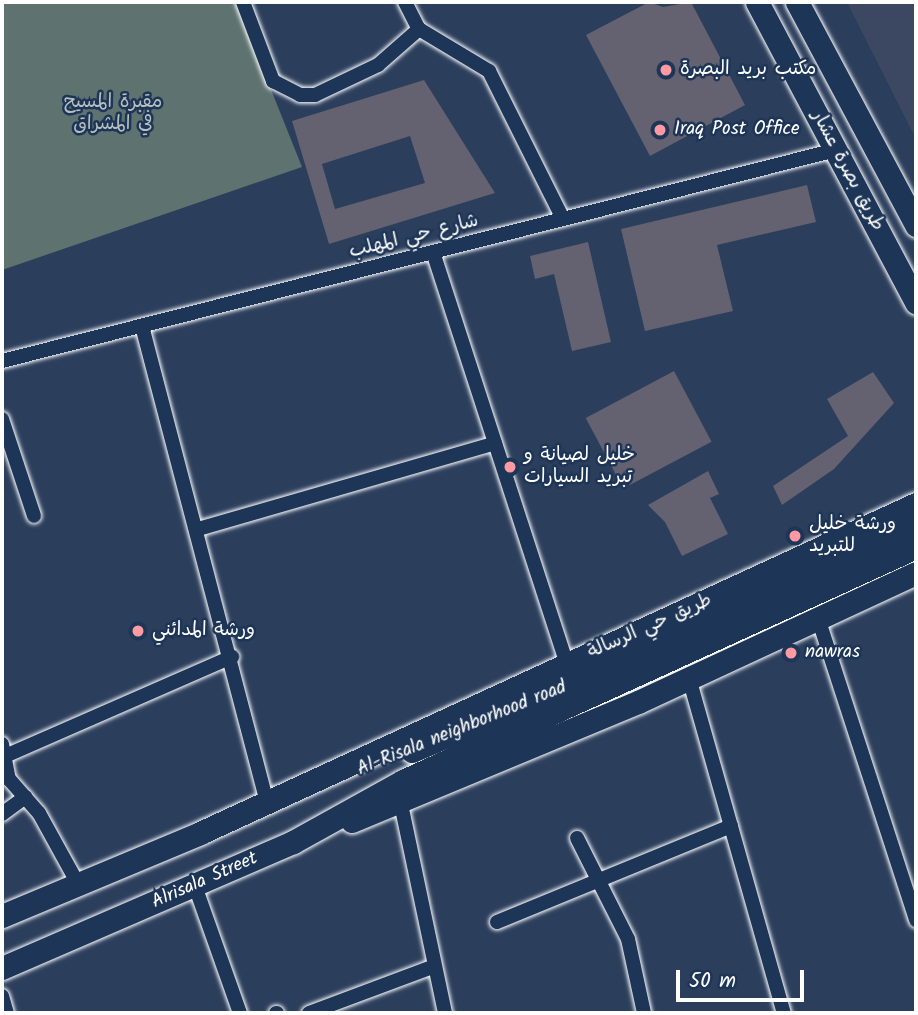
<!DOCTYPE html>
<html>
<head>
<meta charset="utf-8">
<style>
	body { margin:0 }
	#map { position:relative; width:918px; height:1015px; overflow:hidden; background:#2b3e5c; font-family:Kalam,"Playpen Sans Arabic",sans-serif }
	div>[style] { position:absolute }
	.built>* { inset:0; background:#3c4862 }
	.green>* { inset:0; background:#5e736f }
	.building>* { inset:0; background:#646170; transform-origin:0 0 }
	.roads { filter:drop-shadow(0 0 2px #fff) drop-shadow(0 0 2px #fff) }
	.street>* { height:14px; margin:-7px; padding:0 7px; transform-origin:7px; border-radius:7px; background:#1d3557 }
	.primary>* { height:23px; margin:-11.5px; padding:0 11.5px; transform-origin:11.5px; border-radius:11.5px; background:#1d3557 }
	.dots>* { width:19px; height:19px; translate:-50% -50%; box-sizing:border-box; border:4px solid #1d3557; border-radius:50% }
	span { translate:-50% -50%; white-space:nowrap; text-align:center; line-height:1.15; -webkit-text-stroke:5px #1d3557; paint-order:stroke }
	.poi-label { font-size:19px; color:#fff }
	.left { translate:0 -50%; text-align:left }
	.park-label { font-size:19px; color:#b7c0be }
	.street-label { font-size:19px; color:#fff }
	.frame { position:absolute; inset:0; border:4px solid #fff; pointer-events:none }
	.scale { position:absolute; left:676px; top:970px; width:128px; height:32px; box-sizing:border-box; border:4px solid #fff; border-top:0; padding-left:9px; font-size:21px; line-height:24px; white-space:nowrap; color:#fff; -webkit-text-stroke:5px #1d3557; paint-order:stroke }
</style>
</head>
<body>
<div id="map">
	<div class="built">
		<div style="clip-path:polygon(847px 2px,916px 2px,916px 139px,854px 16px)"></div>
	</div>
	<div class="green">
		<div style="clip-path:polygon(2px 2px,236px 2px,302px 167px,2px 270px)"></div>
	</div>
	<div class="building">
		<div style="clip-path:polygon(649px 2px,663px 7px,691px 2px,745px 105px,650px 156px,586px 35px)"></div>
		<div style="clip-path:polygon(evenodd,424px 80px,495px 193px,329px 244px,292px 121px,424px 80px,410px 136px,425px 183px,335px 209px,322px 164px,410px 136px)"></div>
		<div style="clip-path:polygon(807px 185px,816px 222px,717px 245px,733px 311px,645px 331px,621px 229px)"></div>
		<div style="clip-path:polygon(588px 242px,611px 342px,572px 351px,554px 274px,535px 279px,530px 256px)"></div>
		<div style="left:674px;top:371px;width:80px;height:100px;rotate:62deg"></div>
		<div style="clip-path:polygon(873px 372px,894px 403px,834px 469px,782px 505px,773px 486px,848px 436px,827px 399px)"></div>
		<div style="clip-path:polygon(708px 471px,719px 494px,710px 498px,728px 534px,682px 556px,665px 522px,648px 505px)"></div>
	</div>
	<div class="roads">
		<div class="street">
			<div style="left:243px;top:2px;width:85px;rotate:69.2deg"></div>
			<div style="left:273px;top:81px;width:30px;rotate:27deg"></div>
			<div style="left:300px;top:95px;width:15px"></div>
			<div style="left:315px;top:95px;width:70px;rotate:-25.5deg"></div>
			<div style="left:378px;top:65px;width:55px;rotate:-41.3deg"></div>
			<div style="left:405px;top:2px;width:30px;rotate:63deg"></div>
			<div style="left:419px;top:29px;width:82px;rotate:31deg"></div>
			<div style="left:489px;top:71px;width:165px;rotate:63.4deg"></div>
			<div style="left:433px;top:252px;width:433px;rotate:72deg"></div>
			<div style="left:142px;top:326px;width:491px;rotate:75.3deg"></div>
			<div style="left:2px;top:361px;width:860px;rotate:-14.2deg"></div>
			<div style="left:2px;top:419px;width:102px;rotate:71.7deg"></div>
			<div style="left:198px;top:529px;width:309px;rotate:-16.1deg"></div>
			<div style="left:818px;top:618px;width:318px;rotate:72deg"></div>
			<div style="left:689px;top:678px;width:348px;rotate:74.2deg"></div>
			<div style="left:2px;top:744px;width:36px;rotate:79deg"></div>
			<div style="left:9px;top:779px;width:45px;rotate:48.6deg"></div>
			<div style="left:39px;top:813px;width:81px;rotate:61.2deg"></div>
			<div style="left:5px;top:756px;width:248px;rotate:-23.6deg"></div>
			<div style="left:401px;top:804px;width:214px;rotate:78.1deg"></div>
			<div style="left:2px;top:814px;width:29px;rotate:-36deg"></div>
			<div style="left:577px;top:838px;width:113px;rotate:63.2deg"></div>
			<div style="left:628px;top:939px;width:76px;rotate:77.8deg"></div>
			<div style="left:195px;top:886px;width:135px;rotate:70.5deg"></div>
			<div style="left:497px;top:922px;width:253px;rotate:-22.3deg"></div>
			<div style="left:2px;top:996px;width:18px;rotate:74deg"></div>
			<div style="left:276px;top:1013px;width:1px"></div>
			<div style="left:309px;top:1013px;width:134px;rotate:-20.5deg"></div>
		</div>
		<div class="primary">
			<div style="left:757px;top:2px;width:340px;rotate:62.1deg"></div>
			<div style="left:797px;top:2px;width:253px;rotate:61.9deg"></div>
			<div style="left:412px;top:751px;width:306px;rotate:-23.1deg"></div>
			<div style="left:693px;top:631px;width:246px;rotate:-25.2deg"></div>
			<div style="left:352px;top:821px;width:310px;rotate:-22.6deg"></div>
			<div style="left:638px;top:702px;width:306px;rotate:-24.9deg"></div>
			<div style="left:2px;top:916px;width:215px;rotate:-22.7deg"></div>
			<div style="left:200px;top:833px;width:788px;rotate:-24.68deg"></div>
			<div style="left:2px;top:968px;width:317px;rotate:-23.4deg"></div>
			<div style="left:293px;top:842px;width:126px;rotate:-29deg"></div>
			<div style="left:403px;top:781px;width:564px;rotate:-24.52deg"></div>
		</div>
	</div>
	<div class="dots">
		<div style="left:666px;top:70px;background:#ff9aa2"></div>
		<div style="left:660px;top:130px;background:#ff9aa2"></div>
		<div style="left:510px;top:467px;background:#ff9aa2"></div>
		<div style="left:795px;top:536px;background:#ff9aa2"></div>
		<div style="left:138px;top:631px;background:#ff9aa2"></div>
		<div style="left:791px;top:653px;background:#ff9aa2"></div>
	</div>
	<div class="poi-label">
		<span class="left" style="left:680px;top:70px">مكتب بريد البصرة</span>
		<span class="left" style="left:674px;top:130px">Iraq Post Office</span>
		<span class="left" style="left:524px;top:467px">خليل لصيانة و<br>تبريد السيارات</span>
		<span class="left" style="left:809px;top:536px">ورشة خليل<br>للتبريد</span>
		<span class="left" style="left:152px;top:631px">ورشة المدائني</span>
		<span class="left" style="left:805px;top:653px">nawras</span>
	</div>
	<div class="park-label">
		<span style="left:113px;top:114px">مقبرة المسيح<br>في المشراق</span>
	</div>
	<div class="street-label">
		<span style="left:847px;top:171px;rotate:62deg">طريق بصرة عشار</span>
		<span style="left:414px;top:237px;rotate:-14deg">شارع حي المهلب</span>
		<span style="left:650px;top:627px;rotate:-24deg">طريق حي الرسالة</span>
		<span style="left:462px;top:729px;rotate:-22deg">Al-Risala neighborhood road</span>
		<span style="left:205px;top:881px;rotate:-24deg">Alrisala Street</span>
	</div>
	<div class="frame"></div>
	<div class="scale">50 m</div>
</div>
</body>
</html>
